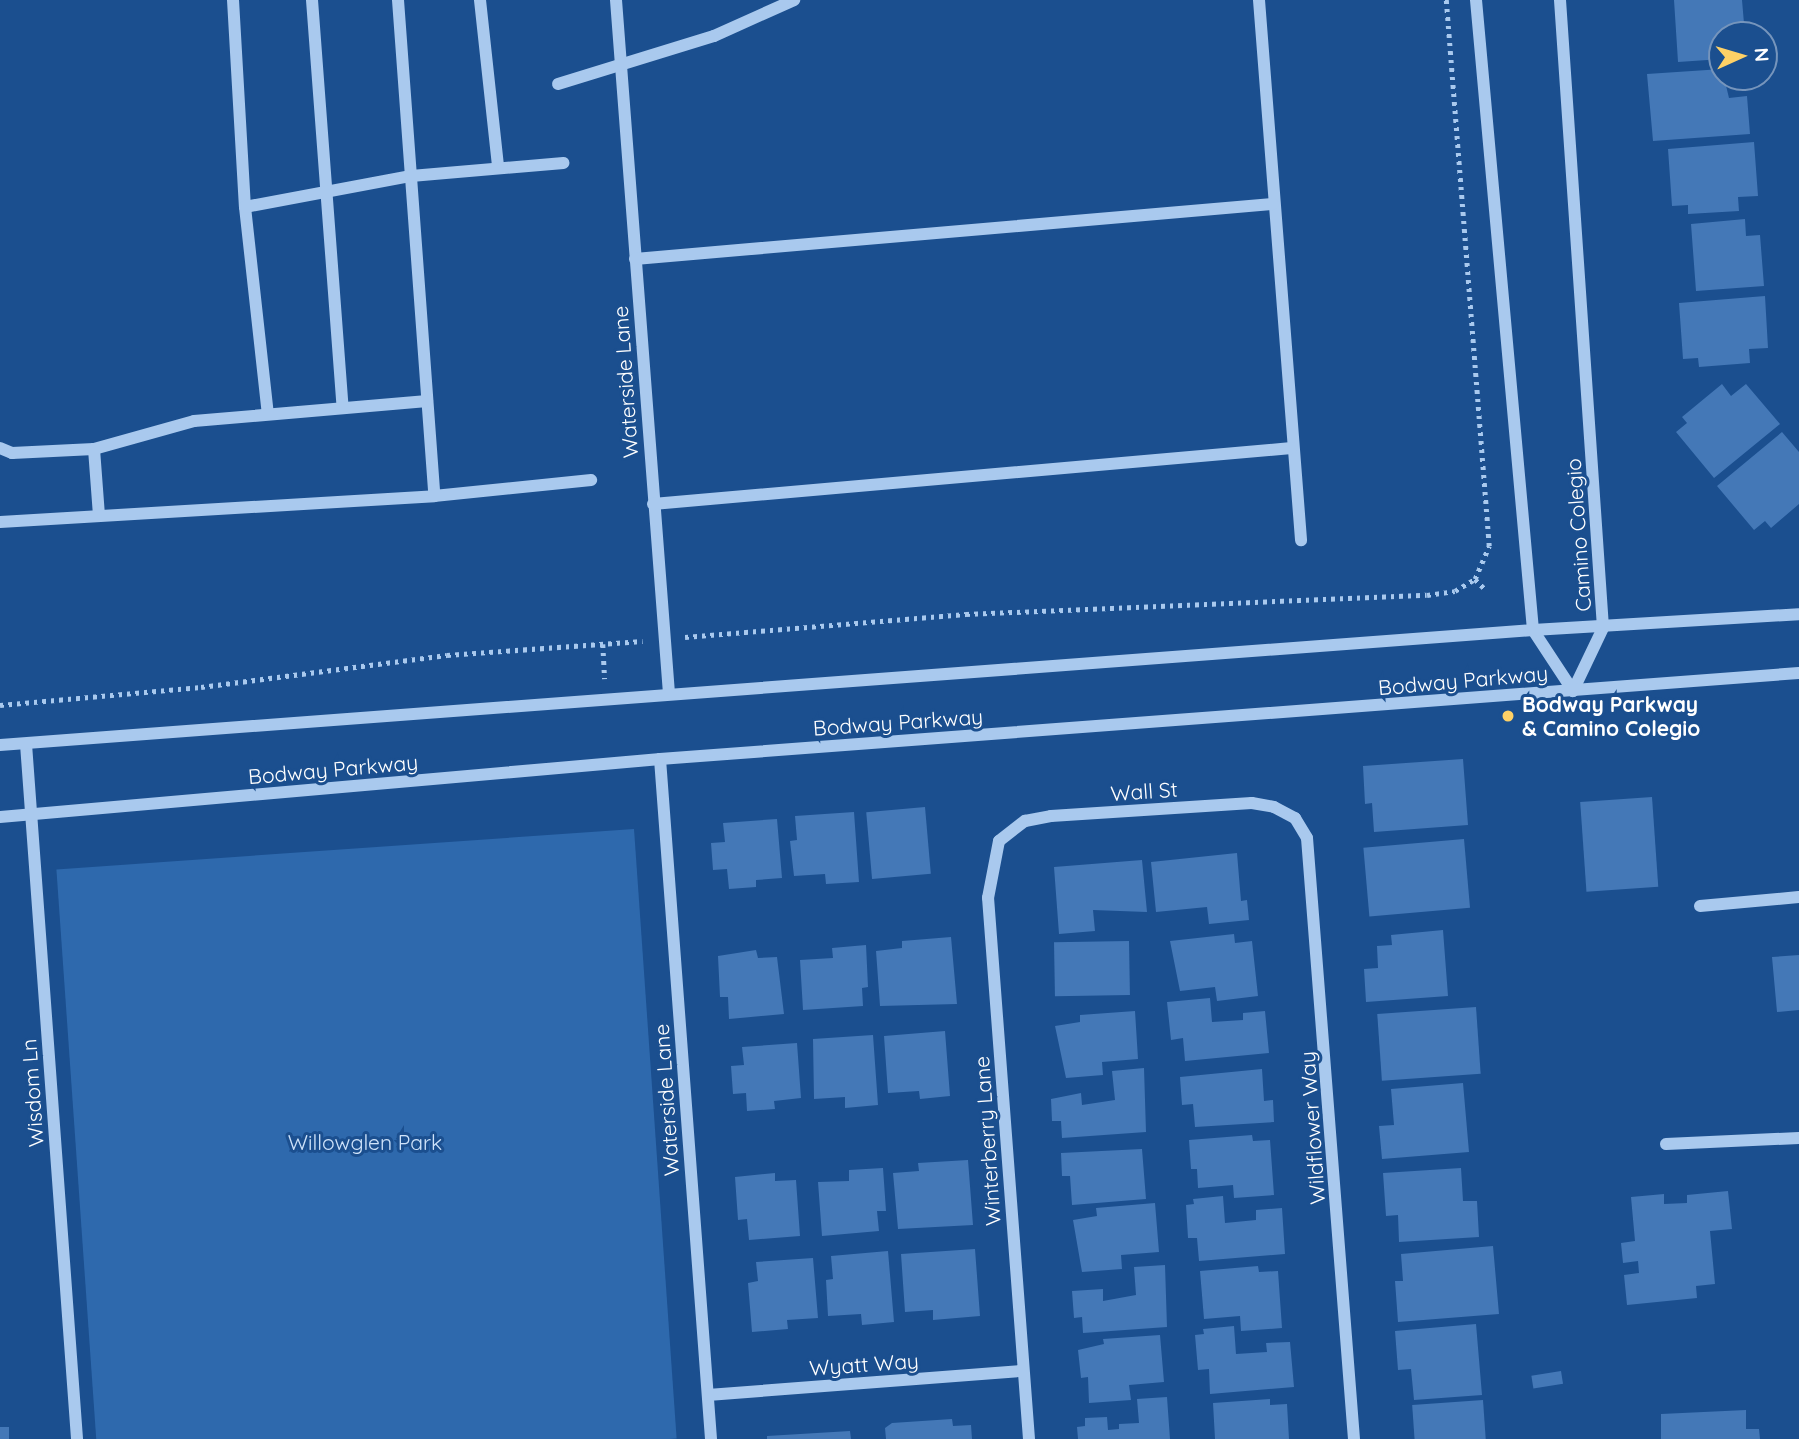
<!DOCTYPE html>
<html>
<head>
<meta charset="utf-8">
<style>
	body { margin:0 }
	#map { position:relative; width:1799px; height:1439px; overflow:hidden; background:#1b4f8f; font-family:Quicksand,sans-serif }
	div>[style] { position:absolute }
	.green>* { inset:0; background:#2e69ad; transform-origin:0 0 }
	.building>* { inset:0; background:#4478b7; transform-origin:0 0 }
	.path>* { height:4.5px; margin-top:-2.25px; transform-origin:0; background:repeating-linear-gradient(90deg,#a9c9ee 0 3.5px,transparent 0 8.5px) }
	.minor>* { height:12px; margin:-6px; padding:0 6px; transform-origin:6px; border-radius:6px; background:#a9c9ee }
	.dots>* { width:19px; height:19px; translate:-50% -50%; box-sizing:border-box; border:4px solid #1b4f8f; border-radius:50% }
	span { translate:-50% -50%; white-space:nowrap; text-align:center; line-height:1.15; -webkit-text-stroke:6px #1b4f8f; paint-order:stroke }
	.street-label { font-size:21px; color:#fff }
	.poi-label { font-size:21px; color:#fff; font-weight:700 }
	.left { translate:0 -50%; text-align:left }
	.park-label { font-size:21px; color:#cfe3fa }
	.north { position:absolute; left:1708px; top:21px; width:70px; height:70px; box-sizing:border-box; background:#1b4f8f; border:2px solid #7695bc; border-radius:50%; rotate:86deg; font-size:19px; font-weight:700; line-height:28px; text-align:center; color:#fff }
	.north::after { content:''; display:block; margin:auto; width:24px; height:32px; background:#ffd166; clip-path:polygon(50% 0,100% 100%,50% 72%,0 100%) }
</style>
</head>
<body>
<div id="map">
	<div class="green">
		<div style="left:634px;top:829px;width:611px;height:579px;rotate:86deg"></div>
	</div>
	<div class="building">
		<div style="clip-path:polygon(1674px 0,1742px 0,1745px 35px,1722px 35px,1722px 59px,1678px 62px)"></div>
		<div style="clip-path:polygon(1722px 69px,1729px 98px,1747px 96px,1750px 134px,1653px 141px,1647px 74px)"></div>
		<div style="clip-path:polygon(1754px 142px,1758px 196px,1738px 197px,1739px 211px,1688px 214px,1688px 205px,1672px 206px,1668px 149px)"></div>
		<div style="clip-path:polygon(1745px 219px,1746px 236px,1760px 235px,1764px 286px,1696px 291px,1691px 224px)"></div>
		<div style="clip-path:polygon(1765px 296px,1768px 348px,1749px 349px,1750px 363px,1699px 367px,1698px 358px,1683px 359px,1679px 303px)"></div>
		<div style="clip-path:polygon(1722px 384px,1731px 396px,1746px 384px,1780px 424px,1714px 478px,1676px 432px,1687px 423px,1682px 417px)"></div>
		<div style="clip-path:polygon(1782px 432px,1799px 452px,1799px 504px,1771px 528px,1765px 521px,1754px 530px,1717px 486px)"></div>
		<div style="clip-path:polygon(1463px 759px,1468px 825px,1374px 832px,1372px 803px,1365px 804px,1363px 766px)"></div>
		<div style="left:1652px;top:797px;width:90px;height:72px;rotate:86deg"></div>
		<div style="left:925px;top:807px;width:67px;height:59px;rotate:85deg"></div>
		<div style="clip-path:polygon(854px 812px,859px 882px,826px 884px,825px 874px,794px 876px,790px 841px,797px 840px,795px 816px)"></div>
		<div style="clip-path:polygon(777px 819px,782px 878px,756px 880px,756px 887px,729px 889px,727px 869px,713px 870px,711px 843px,725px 842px,723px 823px)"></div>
		<div style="left:1464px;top:839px;width:69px;height:101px;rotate:85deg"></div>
		<div style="clip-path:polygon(1237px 853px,1241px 901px,1247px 900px,1249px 920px,1209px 924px,1207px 907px,1156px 912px,1151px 862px)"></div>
		<div style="clip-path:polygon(1142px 860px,1147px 912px,1093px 910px,1095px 931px,1059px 934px,1054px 867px)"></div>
		<div style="clip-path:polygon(1443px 930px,1448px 996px,1366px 1002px,1364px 969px,1378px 968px,1377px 946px,1392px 945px,1391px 935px)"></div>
		<div style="clip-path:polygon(1234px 934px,1235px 943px,1252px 941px,1258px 996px,1217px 1001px,1215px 987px,1180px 991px,1170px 941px)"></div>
		<div style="clip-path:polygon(951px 937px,957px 1004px,880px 1006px,876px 951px,902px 948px,902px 941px)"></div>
		<div style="left:1129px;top:941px;width:54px;height:75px;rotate:89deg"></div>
		<div style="clip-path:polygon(866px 945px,868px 987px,862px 988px,863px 1006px,803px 1010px,800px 960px,833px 958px,832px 948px)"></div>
		<div style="clip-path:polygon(756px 950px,758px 958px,777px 957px,784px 1014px,729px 1019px,728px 997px,720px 997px,718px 956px)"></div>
		<div style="clip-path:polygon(1799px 955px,1799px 1010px,1777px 1012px,1772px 957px)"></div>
		<div style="clip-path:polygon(1210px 998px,1212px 1022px,1243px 1020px,1243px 1013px,1265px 1011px,1269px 1053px,1185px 1061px,1183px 1038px,1171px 1040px,1167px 1002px)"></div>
		<div style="left:1476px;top:1007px;width:67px;height:99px;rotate:86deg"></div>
		<div style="clip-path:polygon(1135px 1011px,1138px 1059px,1102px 1062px,1103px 1075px,1066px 1078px,1055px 1026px,1080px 1022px,1080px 1015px)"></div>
		<div style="clip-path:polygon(945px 1031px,950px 1096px,920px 1099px,919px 1091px,888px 1093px,884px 1036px)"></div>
		<div style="clip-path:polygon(873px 1035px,878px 1105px,845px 1108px,845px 1097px,814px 1099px,813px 1039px)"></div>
		<div style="clip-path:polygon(797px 1043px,801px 1098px,774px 1101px,775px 1109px,747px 1111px,746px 1093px,733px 1094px,731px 1066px,744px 1065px,742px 1047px)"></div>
		<div style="clip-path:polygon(1144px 1068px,1146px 1132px,1062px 1138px,1061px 1121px,1052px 1121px,1051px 1099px,1081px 1093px,1082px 1105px,1115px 1100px,1112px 1071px)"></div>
		<div style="clip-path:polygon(1262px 1069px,1264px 1101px,1273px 1100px,1274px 1122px,1195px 1127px,1193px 1104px,1182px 1105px,1180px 1077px)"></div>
		<div style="clip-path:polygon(1463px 1083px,1469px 1152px,1382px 1159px,1379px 1126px,1394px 1125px,1391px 1089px)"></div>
		<div style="clip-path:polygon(1252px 1135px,1253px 1141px,1270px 1140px,1274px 1195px,1234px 1198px,1233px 1185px,1198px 1188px,1197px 1169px,1191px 1169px,1189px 1140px)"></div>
		<div style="clip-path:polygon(1142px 1149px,1146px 1199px,1072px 1205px,1070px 1176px,1062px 1176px,1061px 1153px)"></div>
		<div style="clip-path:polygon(968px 1160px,973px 1225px,898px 1229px,893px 1173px,919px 1171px,918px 1163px)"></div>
		<div style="clip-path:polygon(883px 1168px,886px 1211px,877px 1211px,879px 1231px,822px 1236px,818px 1182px,849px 1181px,849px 1170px)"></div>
		<div style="clip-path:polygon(1461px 1168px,1463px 1201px,1477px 1201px,1479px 1237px,1399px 1242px,1398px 1215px,1386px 1216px,1383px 1173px)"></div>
		<div style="clip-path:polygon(775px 1173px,775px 1181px,796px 1180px,800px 1236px,749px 1240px,747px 1219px,738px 1220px,735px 1177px)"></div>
		<div style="clip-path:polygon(1728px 1191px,1732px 1229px,1710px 1231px,1715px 1284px,1696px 1286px,1697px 1298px,1627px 1305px,1624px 1275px,1639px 1273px,1638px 1261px,1623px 1263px,1621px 1243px,1635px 1241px,1631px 1197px,1664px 1194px,1664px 1204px,1687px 1203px,1687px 1195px)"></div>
		<div style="clip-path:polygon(1223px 1196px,1225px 1223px,1256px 1220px,1256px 1210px,1282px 1208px,1285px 1254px,1199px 1261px,1197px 1238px,1188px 1238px,1186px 1205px,1194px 1204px,1193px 1199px)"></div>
		<div style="clip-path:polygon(1155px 1203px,1159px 1252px,1121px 1255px,1122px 1269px,1082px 1272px,1073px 1220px,1097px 1216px,1096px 1208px)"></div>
		<div style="clip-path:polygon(1493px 1246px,1499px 1314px,1398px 1322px,1395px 1281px,1403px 1281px,1401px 1254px)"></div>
		<div style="clip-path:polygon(975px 1249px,980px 1316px,933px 1320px,933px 1310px,905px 1312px,901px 1254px)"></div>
		<div style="clip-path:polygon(888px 1251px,894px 1322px,862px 1325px,861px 1314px,828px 1316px,826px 1280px,833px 1279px,831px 1256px)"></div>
		<div style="clip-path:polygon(813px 1258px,818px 1318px,787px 1320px,788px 1329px,752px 1332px,748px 1283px,758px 1281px,756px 1262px)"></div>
		<div style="clip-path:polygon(1165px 1265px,1167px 1327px,1083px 1333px,1082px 1317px,1074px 1318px,1072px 1291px,1103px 1289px,1103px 1301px,1136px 1295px,1134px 1267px)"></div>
		<div style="clip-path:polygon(1258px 1266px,1259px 1272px,1278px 1271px,1282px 1328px,1241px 1331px,1240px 1316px,1204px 1319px,1200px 1271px)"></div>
		<div style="clip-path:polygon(1476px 1324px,1482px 1395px,1414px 1400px,1411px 1369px,1398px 1370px,1395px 1331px)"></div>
		<div style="clip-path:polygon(1234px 1326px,1236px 1354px,1267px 1352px,1266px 1343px,1290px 1342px,1294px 1387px,1210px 1394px,1209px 1369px,1198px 1370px,1195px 1335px,1204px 1334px,1203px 1329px)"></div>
		<div style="clip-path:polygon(1160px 1335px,1164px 1382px,1129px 1385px,1131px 1400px,1089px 1403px,1088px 1377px,1081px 1378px,1078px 1350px,1104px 1344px,1103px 1339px)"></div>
		<div style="left:1561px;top:1371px;width:13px;height:30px;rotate:81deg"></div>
		<div style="clip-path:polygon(1167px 1397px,1170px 1439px,1078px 1439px,1077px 1427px,1085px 1426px,1085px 1418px,1107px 1417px,1108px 1430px,1119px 1429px,1119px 1424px,1139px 1423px,1137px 1399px)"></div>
		<div style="clip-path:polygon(1270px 1399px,1270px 1405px,1287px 1404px,1289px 1439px,1215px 1439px,1213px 1403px)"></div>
		<div style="left:1483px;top:1400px;width:39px;height:71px;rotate:86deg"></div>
		<div style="clip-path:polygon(1746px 1410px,1746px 1429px,1759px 1429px,1760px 1439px,1661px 1439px,1661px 1414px)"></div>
		<div style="clip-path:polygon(952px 1419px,953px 1426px,971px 1425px,972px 1439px,886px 1439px,885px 1428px,892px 1423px)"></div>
		<div style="left:9px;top:1427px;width:12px;height:9px;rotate:90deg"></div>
		<div style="clip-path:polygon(850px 1431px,851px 1439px,767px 1439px,767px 1436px)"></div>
	</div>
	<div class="path">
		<div style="left:1475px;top:579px;width:16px;rotate:45deg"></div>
		<div style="left:685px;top:637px;width:282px;rotate:-4.7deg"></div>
		<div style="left:966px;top:614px;width:461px;rotate:-2.4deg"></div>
		<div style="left:1427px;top:595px;width:28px;rotate:-8deg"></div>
		<div style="left:1455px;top:591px;width:23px;rotate:-31deg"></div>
		<div style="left:1475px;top:579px;width:36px;rotate:-67deg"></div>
		<div style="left:1489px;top:546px;width:548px;rotate:-94.5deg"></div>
		<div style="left:603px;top:644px;width:35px;rotate:87deg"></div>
		<div style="left:0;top:705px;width:202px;rotate:-5.1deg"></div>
		<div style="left:201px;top:687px;width:248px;rotate:-7.4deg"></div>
		<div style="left:447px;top:655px;width:196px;rotate:-4.1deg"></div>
	</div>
	<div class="minor">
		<div style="left:233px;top:0;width:207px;rotate:86.7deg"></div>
		<div style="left:245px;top:207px;width:208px;rotate:83.7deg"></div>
		<div style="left:312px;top:0;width:409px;rotate:85.7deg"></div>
		<div style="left:398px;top:0;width:497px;rotate:85.8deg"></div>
		<div style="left:480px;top:0;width:167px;rotate:83.8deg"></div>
		<div style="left:616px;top:0;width:696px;rotate:85.63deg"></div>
		<div style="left:1259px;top:0;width:542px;rotate:85.55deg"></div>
		<div style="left:1476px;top:0;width:633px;rotate:84.83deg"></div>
		<div style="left:1533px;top:630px;width:73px;rotate:56.7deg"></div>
		<div style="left:1560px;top:0;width:629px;rotate:86.08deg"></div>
		<div style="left:1603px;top:628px;width:70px;rotate:115.5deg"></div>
		<div style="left:558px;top:84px;width:163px;rotate:-17.1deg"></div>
		<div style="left:714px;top:36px;width:88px;rotate:-24.2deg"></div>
		<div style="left:245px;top:207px;width:169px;rotate:-10.6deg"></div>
		<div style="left:411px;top:176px;width:153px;rotate:-4.9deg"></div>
		<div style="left:635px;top:259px;width:640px;rotate:-4.93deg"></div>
		<div style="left:0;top:448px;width:13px;rotate:23deg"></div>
		<div style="left:12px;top:453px;width:82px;rotate:-2.8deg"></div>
		<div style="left:94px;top:449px;width:104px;rotate:-15.6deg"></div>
		<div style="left:194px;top:421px;width:234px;rotate:-4.9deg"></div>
		<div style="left:94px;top:449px;width:67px;rotate:85.7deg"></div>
		<div style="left:653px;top:504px;width:641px;rotate:-5.01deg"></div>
		<div style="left:0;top:522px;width:435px;rotate:-3.4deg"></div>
		<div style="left:434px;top:496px;width:158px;rotate:-5.8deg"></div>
		<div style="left:26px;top:744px;width:697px;rotate:85.8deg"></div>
		<div style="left:0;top:745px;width:1537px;rotate:-4.29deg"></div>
		<div style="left:1533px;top:630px;width:266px;rotate:-3.4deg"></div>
		<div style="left:660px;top:759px;width:682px;rotate:85.71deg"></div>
		<div style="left:0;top:817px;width:663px;rotate:-5.02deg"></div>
		<div style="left:660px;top:759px;width:1142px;rotate:-4.32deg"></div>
		<div style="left:1700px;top:906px;width:99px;rotate:-5.2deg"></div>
		<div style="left:1666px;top:1144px;width:133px;rotate:-2.6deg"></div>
		<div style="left:708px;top:1395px;width:316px;rotate:-4.4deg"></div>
		<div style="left:1029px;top:1439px;width:543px;rotate:-94.33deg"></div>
		<div style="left:988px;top:898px;width:58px;rotate:-79.1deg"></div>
		<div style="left:999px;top:841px;width:33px;rotate:-38deg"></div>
		<div style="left:1025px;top:821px;width:26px;rotate:-11deg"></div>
		<div style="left:1051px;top:816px;width:201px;rotate:-3.7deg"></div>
		<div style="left:1252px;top:803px;width:22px;rotate:10deg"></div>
		<div style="left:1274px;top:807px;width:24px;rotate:28deg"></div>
		<div style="left:1295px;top:818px;width:23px;rotate:59deg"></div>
		<div style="left:1307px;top:838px;width:603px;rotate:85.53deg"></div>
	</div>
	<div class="dots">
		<div style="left:1508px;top:716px;background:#ffd166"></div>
	</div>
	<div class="street-label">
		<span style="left:625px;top:382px;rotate:-94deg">Waterside Lane</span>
		<span style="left:1578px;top:535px;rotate:-94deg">Camino Colegio</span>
		<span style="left:1463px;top:680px;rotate:-5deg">Bodway Parkway</span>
		<span style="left:898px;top:722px;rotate:-4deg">Bodway Parkway</span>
		<span style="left:333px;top:769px;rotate:-5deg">Bodway Parkway</span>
		<span style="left:1144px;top:791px;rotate:-4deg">Wall St</span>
		<span style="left:32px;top:1093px;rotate:-94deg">Wisdom Ln</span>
		<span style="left:666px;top:1100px;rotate:-94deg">Waterside Lane</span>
		<span style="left:1312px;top:1128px;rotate:-94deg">Wildflower Way</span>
		<span style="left:987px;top:1141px;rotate:-94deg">Winterberry Lane</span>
		<span style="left:864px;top:1364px;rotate:-4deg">Wyatt Way</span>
	</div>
	<div class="poi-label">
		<span class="left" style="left:1522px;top:716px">Bodway Parkway<br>&amp; Camino Colegio</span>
	</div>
	<div class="park-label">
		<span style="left:365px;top:1142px">Willowglen Park</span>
	</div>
	<div class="north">N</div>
</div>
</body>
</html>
